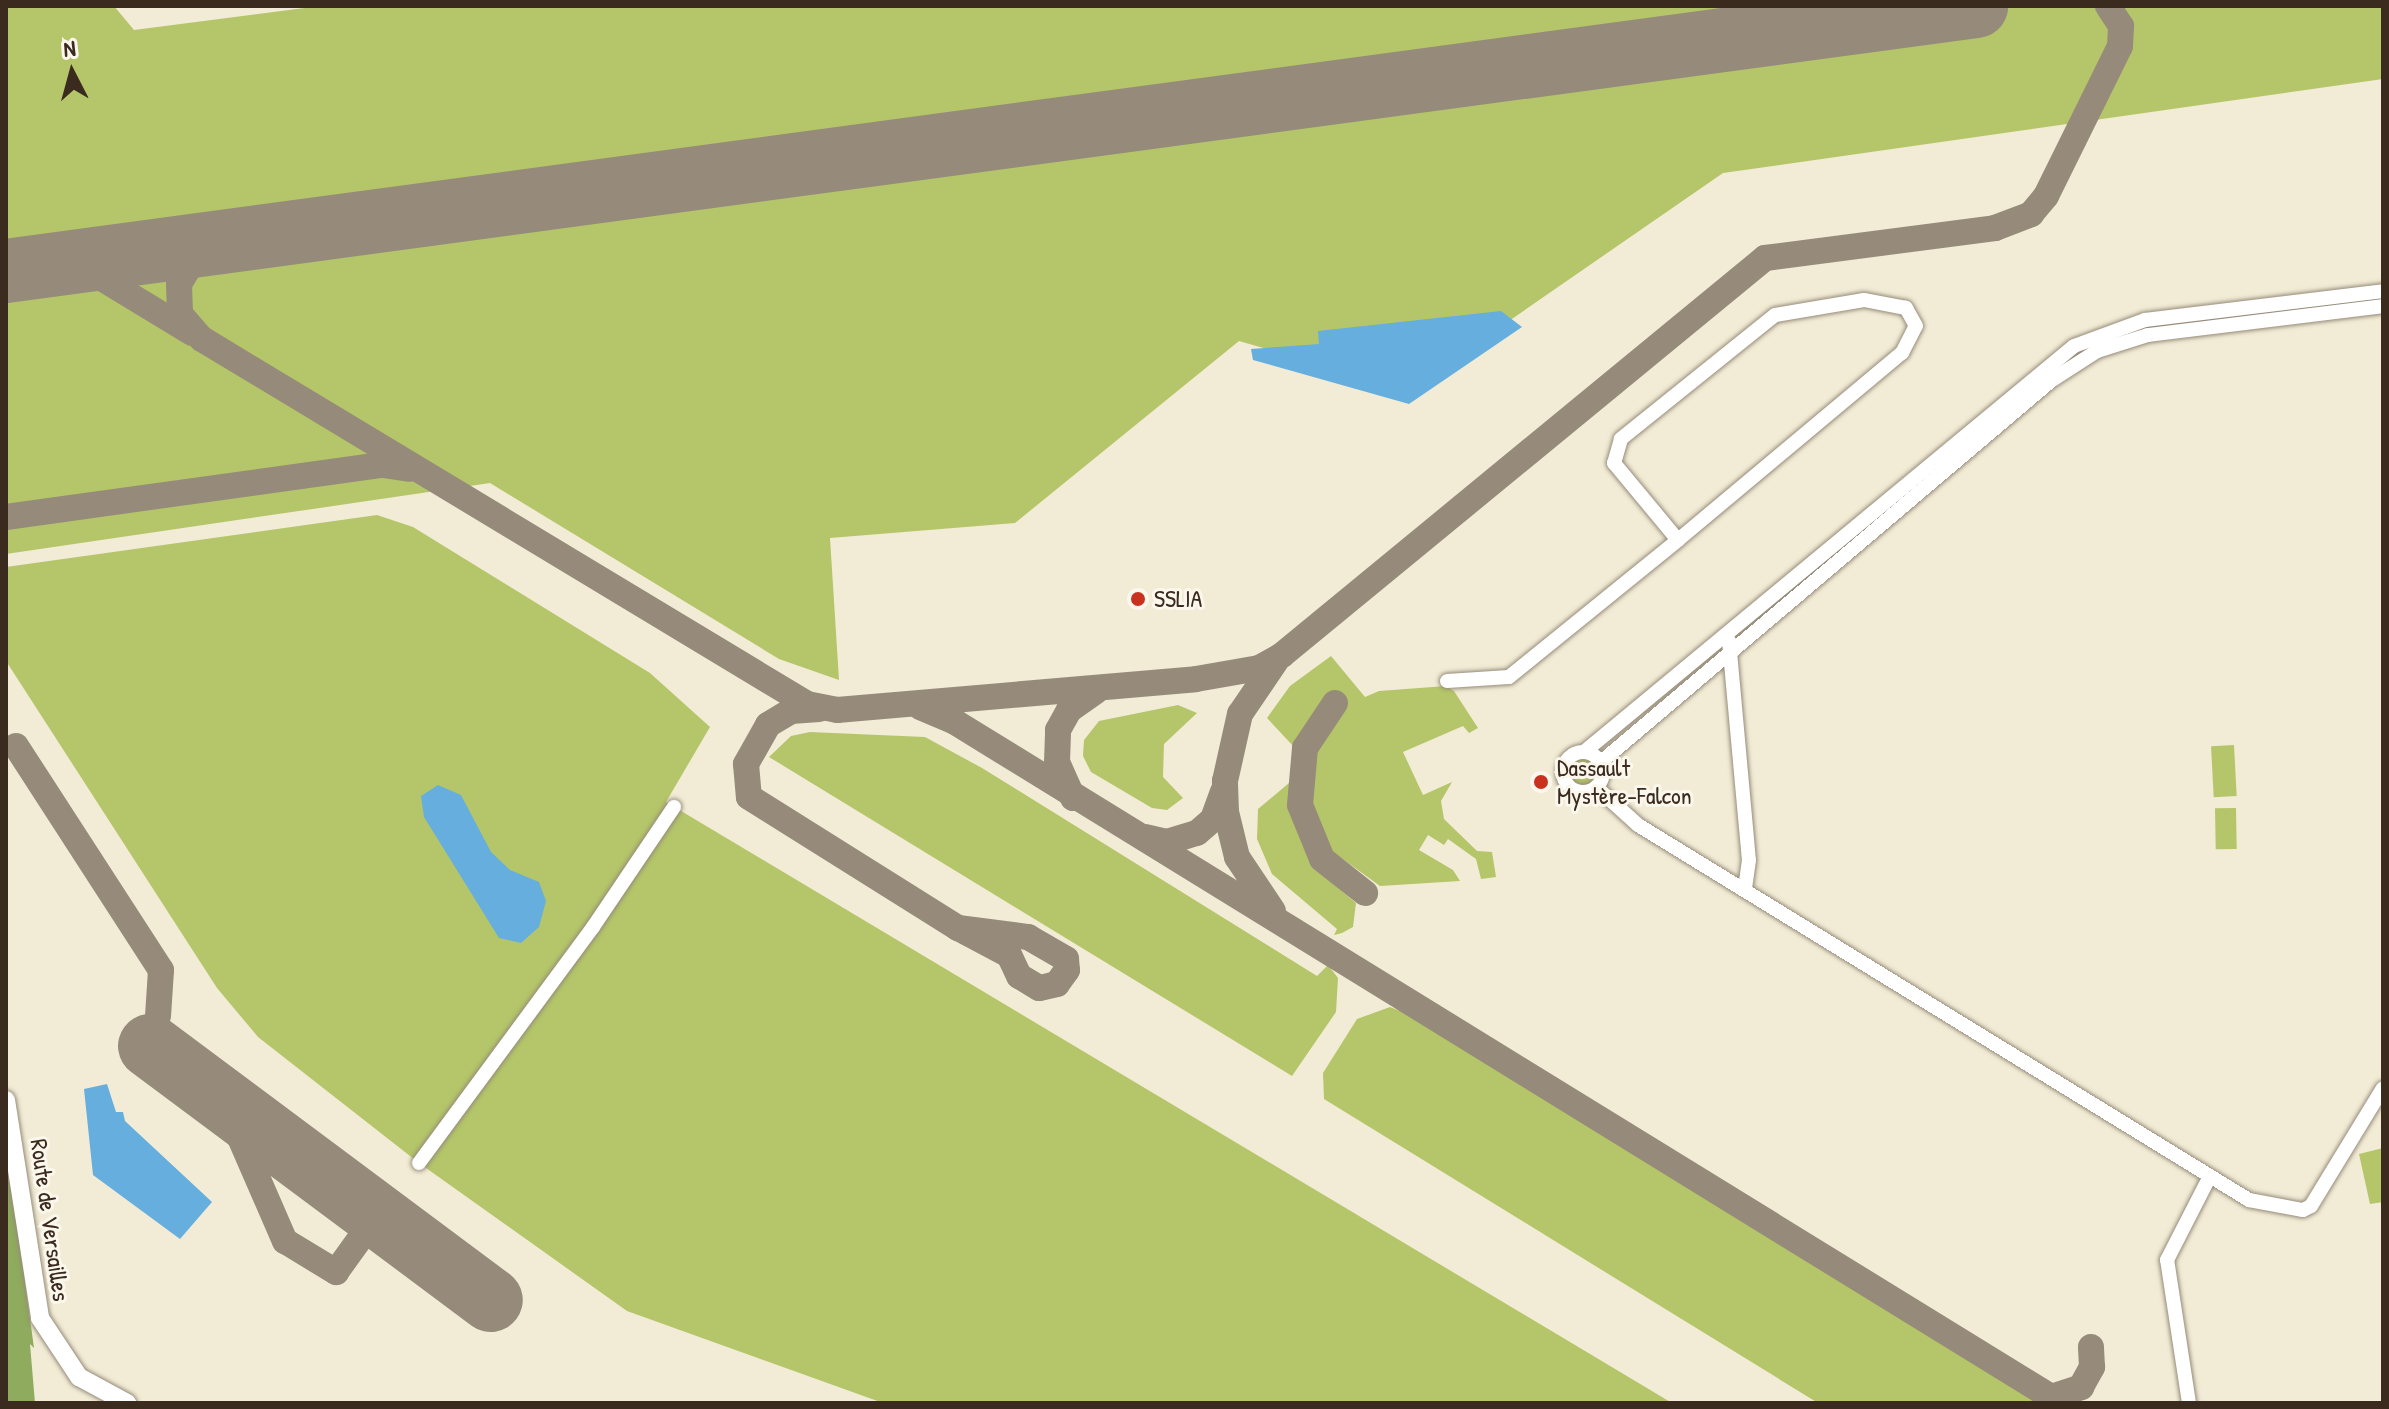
<!DOCTYPE html>
<html>
<head>
<meta charset="utf-8">
<style>
	body { margin:0 }
	#map { position:relative; width:2389px; height:1409px; overflow:hidden; background:#f2ecd6; font-family:"Patrick Hand",sans-serif }
	div>[style] { position:absolute }
	.green>* { inset:0; background:#b4c669; transform-origin:0 0 }
	.round { border-radius:50% }
	.forest>* { inset:0; background:#8fab5d }
	.water>* { inset:0; background:#65aedd }
	.taxiway>* { height:26px; margin:-13px; padding:0 13px; transform-origin:13px; border-radius:13px; background:#968b7a }
	.runway>* { height:64px; margin:-32px; padding:0 32px; transform-origin:32px; border-radius:32px; background:#968b7a }
	.roads { filter:drop-shadow(0 0 2px #968b7a) drop-shadow(0 0 2px #968b7a) }
	.minor>* { height:14px; margin:-7px; padding:0 7px; transform-origin:7px; border-radius:7px; background:#fff }
	.minor>.ring { margin:-7px; padding:0; box-sizing:content-box; background:none; border:14px solid #fff; border-radius:50% }
	.major>* { height:18px; margin:-9px; padding:0 9px; transform-origin:9px; border-radius:9px; background:#fff }
	.dots>* { width:22px; height:22px; translate:-50% -50%; box-sizing:border-box; border:4px solid #fbf7ec; border-radius:50% }
	span { translate:-50% -50%; white-space:nowrap; text-align:center; line-height:1.15; -webkit-text-stroke:6px #fbf7ec; paint-order:stroke }
	.poi-label { font-size:24px; color:#3b2a1e }
	.left { translate:0 -50%; text-align:left }
	.street-label { font-size:24px; color:#3b2a1e }
	.frame { position:absolute; inset:0; border:8px solid #3b2a1e; pointer-events:none }
	.north { position:absolute; left:32px; top:32px; width:80px; height:80px; -webkit-text-stroke:6px #fbf7ec; paint-order:stroke; rotate:354deg; font-size:22px; font-weight:700; line-height:32px; text-align:center; color:#3b2a1e }
	.north::after { content:''; display:block; margin:auto; width:28px; height:36px; background:#3b2a1e; clip-path:polygon(50% 0,100% 100%,50% 72%,0 100%) }
</style>
</head>
<body>
<div id="map">
	<div class="green">
		<div style="clip-path:polygon(6px 6px,114px 6px,134px 30px,320px 6px,2383px 6px,2383px 79px,1723px 173px,1409px 390px,1239px 341px,1015px 523px,830px 538px,839px 680px,779px 659px,490px 483px,6px 554px)"></div>
		<div style="clip-path:polygon(377px 515px,413px 527px,650px 673px,710px 727px,666px 802px,1672px 1403px,883px 1403px,627px 1311px,419px 1163px,258px 1037px,217px 988px,6px 661px,6px 567px)"></div>
		<div style="clip-path:polygon(1331px 656px,1365px 697px,1379px 691px,1446px 686px,1454px 691px,1478px 728px,1469px 733px,1463px 726px,1403px 752px,1423px 795px,1452px 782px,1441px 801px,1444px 819px,1477px 851px,1492px 852px,1496px 877px,1481px 879px,1476px 859px,1448px 839px,1444px 845px,1428px 835px,1419px 850px,1453px 870px,1460px 881px,1380px 886px,1329px 849px,1317px 829px,1309px 786px,1315px 753px,1342px 712px,1329px 696px,1294px 747px,1267px 718px,1290px 686px)"></div>
		<div style="clip-path:polygon(1178px 705px,1197px 713px,1164px 744px,1163px 777px,1183px 798px,1167px 810px,1152px 808px,1091px 772px,1083px 756px,1084px 740px,1099px 721px)"></div>
		<div style="clip-path:polygon(810px 732px,925px 737px,982px 768px,1317px 976px,1328px 965px,1338px 978px,1336px 1012px,1292px 1076px,769px 757px,791px 736px)"></div>
		<div style="left:2234px;top:745px;width:51px;height:23px;rotate:87deg"></div>
		<div class="round" style="left:1568px;top:756px;width:30px;height:30px"></div>
		<div style="clip-path:polygon(1289px 783px,1291px 812px,1302px 844px,1318px 871px,1356px 903px,1353px 927px,1342px 933px,1334px 935px,1337px 929px,1272px 874px,1257px 839px,1258px 809px)"></div>
		<div style="left:2236px;top:808px;width:41px;height:21px;rotate:89deg"></div>
		<div style="clip-path:polygon(1390px 1007px,1405px 1013px,2043px 1403px,1818px 1403px,1324px 1099px,1323px 1073px,1357px 1019px)"></div>
		<div style="clip-path:polygon(2383px 1148px,2383px 1202px,2370px 1204px,2359px 1154px)"></div>
	</div>
	<div class="forest">
		<div style="clip-path:polygon(6px 1142px,34px 1348px,30px 1344px,35px 1403px,6px 1403px)"></div>
	</div>
	<div class="water">
		<div style="clip-path:polygon(1501px 311px,1522px 327px,1409px 404px,1253px 360px,1251px 349px,1319px 344px,1318px 331px)"></div>
		<div style="clip-path:polygon(438px 785px,461px 795px,491px 852px,510px 870px,539px 882px,546px 901px,539px 927px,521px 943px,499px 938px,424px 817px,421px 796px)"></div>
		<div style="clip-path:polygon(107px 1084px,116px 1112px,123px 1112px,125px 1121px,212px 1202px,180px 1239px,93px 1175px,84px 1089px)"></div>
	</div>
	<div class="taxiway">
		<div style="left:229px;top:241px;width:35px;rotate:158deg"></div>
		<div style="left:197px;top:254px;width:35px;rotate:121deg"></div>
		<div style="left:179px;top:284px;width:30px;rotate:88deg"></div>
		<div style="left:180px;top:314px;width:33px;rotate:49deg"></div>
		<div style="left:202px;top:339px;width:707px;rotate:31.1deg"></div>
		<div style="left:807px;top:704px;width:31px;rotate:11deg"></div>
		<div style="left:837px;top:710px;width:360px;rotate:-4.9deg"></div>
		<div style="left:1196px;top:679px;width:64px;rotate:-9.9deg"></div>
		<div style="left:1259px;top:668px;width:26px;rotate:-29deg"></div>
		<div style="left:1282px;top:655px;width:625px;rotate:-39.42deg"></div>
		<div style="left:1765px;top:258px;width:232px;rotate:-7.4deg"></div>
		<div style="left:1995px;top:228px;width:39px;rotate:-21deg"></div>
		<div style="left:2031px;top:214px;width:23px;rotate:-50deg"></div>
		<div style="left:2046px;top:196px;width:167px;rotate:-63.7deg"></div>
		<div style="left:2120px;top:46px;width:20px;rotate:-87deg"></div>
		<div style="left:2121px;top:26px;width:24px;rotate:-123deg"></div>
		<div style="left:26px;top:268px;width:39px;rotate:3deg"></div>
		<div style="left:65px;top:270px;width:39px;rotate:13deg"></div>
		<div style="left:103px;top:279px;width:104px;rotate:31.2deg"></div>
		<div style="left:6px;top:517px;width:381px;rotate:-7.9deg"></div>
		<div style="left:383px;top:465px;width:27px;rotate:8deg"></div>
		<div style="left:1335px;top:703px;width:54px;rotate:123.7deg"></div>
		<div style="left:1305px;top:748px;width:57px;rotate:95deg"></div>
		<div style="left:1300px;top:805px;width:58px;rotate:67.8deg"></div>
		<div style="left:1322px;top:859px;width:55px;rotate:38.3deg"></div>
		<div style="left:920px;top:707px;width:38px;rotate:23deg"></div>
		<div style="left:955px;top:722px;width:1287px;rotate:31.63deg"></div>
		<div style="left:2051px;top:1397px;width:32px;rotate:-18deg"></div>
		<div style="left:2081px;top:1387px;width:23px;rotate:-61deg"></div>
		<div style="left:2092px;top:1367px;width:20px;rotate:-93deg"></div>
		<div style="left:819px;top:709px;width:28px;rotate:176deg"></div>
		<div style="left:791px;top:711px;width:27px;rotate:149deg"></div>
		<div style="left:768px;top:725px;width:45px;rotate:119.4deg"></div>
		<div style="left:746px;top:764px;width:33px;rotate:85deg"></div>
		<div style="left:749px;top:797px;width:247px;rotate:32.1deg"></div>
		<div style="left:958px;top:928px;width:71px;rotate:7.3deg"></div>
		<div style="left:1028px;top:937px;width:44px;rotate:30.1deg"></div>
		<div style="left:1066px;top:959px;width:11px;rotate:85deg"></div>
		<div style="left:1067px;top:970px;width:17px;rotate:126deg"></div>
		<div style="left:1057px;top:984px;width:18px;rotate:167deg"></div>
		<div style="left:1039px;top:988px;width:23px;rotate:-149deg"></div>
		<div style="left:1019px;top:976px;width:23px;rotate:-115deg"></div>
		<div style="left:1009px;top:955px;width:58px;rotate:-152.1deg"></div>
		<div style="left:16px;top:746px;width:267px;rotate:57.1deg"></div>
		<div style="left:161px;top:970px;width:46px;rotate:93.7deg"></div>
		<div style="left:1073px;top:798px;width:39px;rotate:-114deg"></div>
		<div style="left:1057px;top:762px;width:32px;rotate:-88deg"></div>
		<div style="left:1058px;top:730px;width:23px;rotate:-61deg"></div>
		<div style="left:1069px;top:710px;width:33px;rotate:-35deg"></div>
		<div style="left:1145px;top:837px;width:23px;rotate:13deg"></div>
		<div style="left:1167px;top:842px;width:31px;rotate:-17deg"></div>
		<div style="left:1197px;top:833px;width:21px;rotate:-41deg"></div>
		<div style="left:1213px;top:819px;width:29px;rotate:-70deg"></div>
		<div style="left:1273px;top:911px;width:65px;rotate:-123.7deg"></div>
		<div style="left:1237px;top:857px;width:46px;rotate:-103.7deg"></div>
		<div style="left:1226px;top:812px;width:31px;rotate:-92deg"></div>
		<div style="left:1225px;top:781px;width:69px;rotate:-77.4deg"></div>
		<div style="left:1240px;top:714px;width:64px;rotate:-55.8deg"></div>
		<div style="left:224px;top:1101px;width:153px;rotate:66.5deg"></div>
		<div style="left:285px;top:1241px;width:60px;rotate:31.3deg"></div>
		<div style="left:336px;top:1272px;width:70px;rotate:-54.3deg"></div>
	</div>
	<div class="runway">
		<div style="left:6px;top:271px;width:1988px;rotate:-7.66deg"></div>
		<div style="left:150px;top:1046px;width:425px;rotate:36.7deg"></div>
	</div>
	<div class="roads">
		<div class="minor">
			<div style="left:1729px;top:641px;width:220px;rotate:84.8deg"></div>
			<div style="left:1749px;top:860px;width:29px;rotate:98deg"></div>
			<div style="left:1447px;top:681px;width:62px;rotate:-3.7deg"></div>
			<div style="left:1509px;top:677px;width:218px;rotate:-39deg"></div>
			<div style="left:1678px;top:540px;width:292px;rotate:-39.9deg"></div>
			<div style="left:1902px;top:353px;width:30px;rotate:-63deg"></div>
			<div style="left:1916px;top:326px;width:21px;rotate:-119deg"></div>
			<div style="left:1906px;top:308px;width:43px;rotate:-169.2deg"></div>
			<div style="left:1864px;top:300px;width:90px;rotate:170.4deg"></div>
			<div style="left:1775px;top:315px;width:198px;rotate:141.2deg"></div>
			<div style="left:1621px;top:439px;width:25px;rotate:106deg"></div>
			<div style="left:1614px;top:463px;width:100px;rotate:50.3deg"></div>
			<div style="left:1584px;top:752px;width:636px;rotate:-39.64deg"></div>
			<div style="left:2074px;top:346px;width:76px;rotate:-20.1deg"></div>
			<div style="left:2145px;top:320px;width:240px;rotate:-6.9deg"></div>
			<div class="ring" style="left:1563px;top:752px;width:26px;height:26px"></div>
			<div style="left:1601px;top:762px;width:591px;rotate:-40.26deg"></div>
			<div style="left:2052px;top:380px;width:54px;rotate:-32.8deg"></div>
			<div style="left:2097px;top:351px;width:53px;rotate:-17.4deg"></div>
			<div style="left:2148px;top:335px;width:237px;rotate:-7deg"></div>
			<div style="left:1596px;top:787px;width:57px;rotate:42.1deg"></div>
			<div style="left:1638px;top:825px;width:717px;rotate:31.54deg"></div>
			<div style="left:2249px;top:1200px;width:55px;rotate:10.5deg"></div>
			<div style="left:2303px;top:1210px;width:9px;rotate:-27deg"></div>
			<div style="left:2311px;top:1206px;width:138px;rotate:-58.6deg"></div>
			<div style="left:419px;top:1163px;width:293px;rotate:-53.6deg"></div>
			<div style="left:593px;top:927px;width:145px;rotate:-56deg"></div>
			<div style="left:2189px;top:1403px;width:145px;rotate:-98.7deg"></div>
			<div style="left:2167px;top:1260px;width:94px;rotate:-62.9deg"></div>
		</div>
		<div class="major">
			<div style="left:6px;top:1100px;width:221px;rotate:81.1deg"></div>
			<div style="left:40px;top:1318px;width:71px;rotate:56.5deg"></div>
			<div style="left:79px;top:1377px;width:55px;rotate:28.4deg"></div>
		</div>
	</div>
	<div class="dots">
		<div style="left:1138px;top:599px;background:#c8321e"></div>
		<div style="left:1541px;top:782px;background:#c8321e"></div>
	</div>
	<div class="poi-label">
		<span class="left" style="left:1154px;top:599px">SSLIA</span>
		<span class="left" style="left:1557px;top:782px">Dassault<br>Mystère-Falcon</span>
	</div>
	<div class="street-label">
		<span style="left:50px;top:1220px;rotate:82deg">Route de Versailles</span>
	</div>
	<div class="frame"></div>
	<div class="north">N</div>
</div>
</body>
</html>
